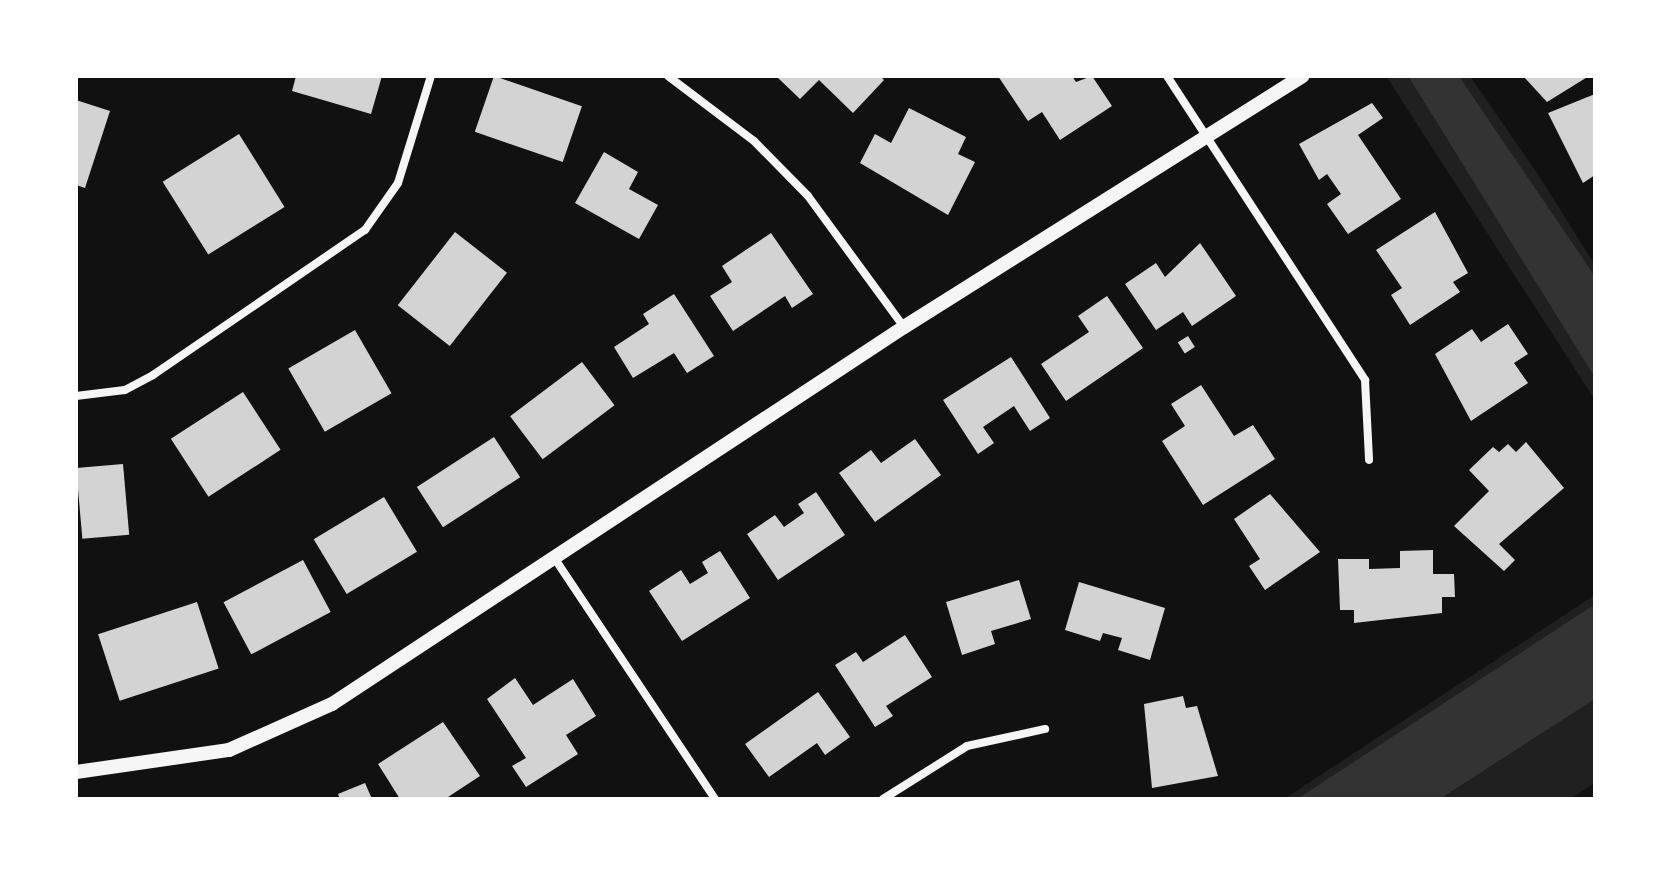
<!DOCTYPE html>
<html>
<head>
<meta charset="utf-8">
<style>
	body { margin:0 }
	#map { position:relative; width:1671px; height:875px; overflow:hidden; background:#111; font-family:"Public Sans",sans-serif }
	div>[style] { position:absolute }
	.green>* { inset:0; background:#202020 }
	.water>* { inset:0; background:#333 }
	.building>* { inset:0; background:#d3d3d3; transform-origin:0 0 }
	.minor>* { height:8px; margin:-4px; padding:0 4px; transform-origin:4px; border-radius:4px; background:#f5f5f5 }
	.tertiary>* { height:14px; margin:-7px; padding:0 7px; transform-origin:7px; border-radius:7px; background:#f5f5f5 }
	span { translate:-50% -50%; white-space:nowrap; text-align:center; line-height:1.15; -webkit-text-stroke:7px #fff; paint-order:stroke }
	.frame { position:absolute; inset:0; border:78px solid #fff; pointer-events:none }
</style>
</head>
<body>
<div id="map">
	<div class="green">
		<div style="clip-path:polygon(1386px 76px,1408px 76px,1595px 378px,1595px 400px)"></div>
		<div style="clip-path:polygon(1459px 76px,1470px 76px,1539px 176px,1595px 265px,1595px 277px)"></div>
		<div style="clip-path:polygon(1595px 595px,1595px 604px,1577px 616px,1297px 799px,1284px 799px)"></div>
		<div style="clip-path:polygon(1595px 699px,1595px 783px,1570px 799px,1440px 799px)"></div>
	</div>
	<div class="water">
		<div style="clip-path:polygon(1408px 76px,1459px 76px,1588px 266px,1595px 277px,1595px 378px)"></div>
		<div style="clip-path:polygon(1595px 604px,1595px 699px,1440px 799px,1297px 799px)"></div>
	</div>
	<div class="building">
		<div style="clip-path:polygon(296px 76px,382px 76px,371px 114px,292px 91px)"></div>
		<div style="left:494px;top:76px;width:93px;height:59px;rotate:19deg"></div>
		<div style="clip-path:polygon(776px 76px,880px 76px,884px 80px,853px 113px,819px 80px,800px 99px)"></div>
		<div style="clip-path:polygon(998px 76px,1072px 76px,1076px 82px,1092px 76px,1112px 106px,1060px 140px,1042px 112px,1028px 121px)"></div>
		<div style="clip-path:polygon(1523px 76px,1589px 76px,1547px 102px)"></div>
		<div style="clip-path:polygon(1595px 94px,1595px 175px,1583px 183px,1548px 113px)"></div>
		<div style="clip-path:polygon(76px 100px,110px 111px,85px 188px,76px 185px)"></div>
		<div style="clip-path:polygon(1372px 103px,1383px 118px,1358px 135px,1401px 199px,1348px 234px,1327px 204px,1341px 194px,1327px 174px,1319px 180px,1299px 144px)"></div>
		<div style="clip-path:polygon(909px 108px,966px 137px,958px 154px,975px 162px,948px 215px,860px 163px,875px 134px,891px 143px)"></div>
		<div style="left:239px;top:134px;width:86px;height:90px;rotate:58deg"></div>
		<div style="clip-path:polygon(604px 152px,638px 172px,629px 189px,658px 205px,639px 239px,575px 203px)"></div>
		<div style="clip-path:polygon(1435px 212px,1468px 273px,1453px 282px,1460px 292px,1410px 325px,1391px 295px,1402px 288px,1376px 250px)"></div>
		<div style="left:455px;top:232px;width:66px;height:93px;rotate:38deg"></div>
		<div style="clip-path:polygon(771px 233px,813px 294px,792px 308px,785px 296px,733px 331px,710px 296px,732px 282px,722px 266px)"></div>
		<div style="clip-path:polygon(1200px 243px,1236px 296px,1192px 326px,1183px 312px,1156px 330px,1125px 284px,1156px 263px,1165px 277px)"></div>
		<div style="clip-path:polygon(674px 294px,714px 356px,687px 373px,674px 353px,633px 378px,614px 347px,649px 324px,643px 314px)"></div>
		<div style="clip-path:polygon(1107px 296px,1143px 348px,1066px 401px,1041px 364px,1089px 332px,1078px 316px)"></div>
		<div style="clip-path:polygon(1508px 324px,1528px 354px,1514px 363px,1528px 383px,1471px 421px,1435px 354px,1472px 329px,1481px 342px)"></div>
		<div style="left:355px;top:330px;width:73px;height:77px;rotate:60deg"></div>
		<div style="left:1188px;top:336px;width:13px;height:12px;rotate:58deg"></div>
		<div style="clip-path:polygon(1011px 357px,1050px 418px,1030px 431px,1014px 406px,983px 427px,994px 443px,978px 454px,943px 400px)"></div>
		<div style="left:582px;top:362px;width:54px;height:90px;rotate:53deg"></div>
		<div style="clip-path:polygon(1201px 385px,1234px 436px,1253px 425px,1275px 459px,1203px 505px,1162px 441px,1185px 426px,1171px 404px)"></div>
		<div style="left:243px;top:392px;width:69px;height:86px;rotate:57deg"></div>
		<div style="left:494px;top:437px;width:48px;height:92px;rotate:57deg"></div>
		<div style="clip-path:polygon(915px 439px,941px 475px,875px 522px,839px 473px,871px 450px,881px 463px)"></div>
		<div style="clip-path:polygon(1526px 442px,1564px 488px,1499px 544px,1515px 560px,1504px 571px,1454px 526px,1489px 491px,1469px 470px,1493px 447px,1499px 452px,1508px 444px,1516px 452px)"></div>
		<div style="left:123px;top:464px;width:71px;height:47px;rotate:85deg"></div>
		<div style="clip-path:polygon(816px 492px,845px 535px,778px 580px,747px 534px,775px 515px,784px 527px,804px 513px,798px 504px)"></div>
		<div style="clip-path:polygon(1270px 494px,1320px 552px,1265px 590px,1249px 566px,1260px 559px,1234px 519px)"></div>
		<div style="left:384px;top:497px;width:64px;height:82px;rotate:59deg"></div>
		<div style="clip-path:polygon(1433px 550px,1433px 574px,1454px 574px,1455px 597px,1442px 597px,1442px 613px,1354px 623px,1354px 610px,1340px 610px,1338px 559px,1369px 559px,1369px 569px,1400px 568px,1400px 551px)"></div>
		<div style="clip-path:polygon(720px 551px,750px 598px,682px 641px,649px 591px,681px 570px,690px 584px,708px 573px,702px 562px)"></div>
		<div style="left:303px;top:560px;width:59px;height:90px;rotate:62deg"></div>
		<div style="clip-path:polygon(1019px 580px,1031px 619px,991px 631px,995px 644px,962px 655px,946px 602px)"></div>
		<div style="clip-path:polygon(1079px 582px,1165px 608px,1150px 660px,1118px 650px,1122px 638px,1103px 633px,1100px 641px,1065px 630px)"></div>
		<div style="left:197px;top:602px;width:70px;height:104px;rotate:72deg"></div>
		<div style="clip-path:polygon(905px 635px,932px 677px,886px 706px,893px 716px,875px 727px,835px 665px,856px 652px,863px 662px)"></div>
		<div style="clip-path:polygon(515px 678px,533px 705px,573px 679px,596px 716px,566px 735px,578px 754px,526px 787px,512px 766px,526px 758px,487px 699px)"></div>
		<div style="clip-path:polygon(818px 692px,850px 737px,825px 755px,817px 743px,769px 777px,745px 744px)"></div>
		<div style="clip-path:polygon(1183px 696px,1186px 708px,1197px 706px,1218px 776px,1152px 788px,1144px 704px)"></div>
		<div style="clip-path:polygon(443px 722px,480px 776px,445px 799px,400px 799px,378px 764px)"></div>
		<div style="clip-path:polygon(365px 783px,372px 799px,340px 799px,338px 794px)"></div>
	</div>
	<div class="minor">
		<div style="left:668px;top:76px;width:108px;rotate:37.1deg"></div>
		<div style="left:754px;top:141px;width:77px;rotate:45.5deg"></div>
		<div style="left:808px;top:196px;width:162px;rotate:53.8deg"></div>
		<div style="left:1167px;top:76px;width:363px;rotate:56.9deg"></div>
		<div style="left:1365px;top:380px;width:80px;rotate:87.1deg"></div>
		<div style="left:76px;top:396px;width:49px;rotate:-7deg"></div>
		<div style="left:125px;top:390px;width:32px;rotate:-28deg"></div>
		<div style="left:153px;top:375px;width:257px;rotate:-34.4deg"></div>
		<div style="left:365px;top:230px;width:57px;rotate:-54.9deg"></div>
		<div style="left:398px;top:183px;width:112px;rotate:-72.9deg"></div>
		<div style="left:555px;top:559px;width:288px;rotate:56.3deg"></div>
		<div style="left:883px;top:799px;width:99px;rotate:-32.2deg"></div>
		<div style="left:967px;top:746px;width:80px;rotate:-12.3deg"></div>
	</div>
	<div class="tertiary">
		<div style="left:76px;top:772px;width:155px;rotate:-8.2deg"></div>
		<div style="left:229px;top:750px;width:113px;rotate:-24.1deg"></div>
		<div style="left:332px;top:704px;width:685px;rotate:-33.39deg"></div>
		<div style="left:904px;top:327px;width:471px;rotate:-32.2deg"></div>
	</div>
	<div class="frame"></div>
</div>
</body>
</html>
